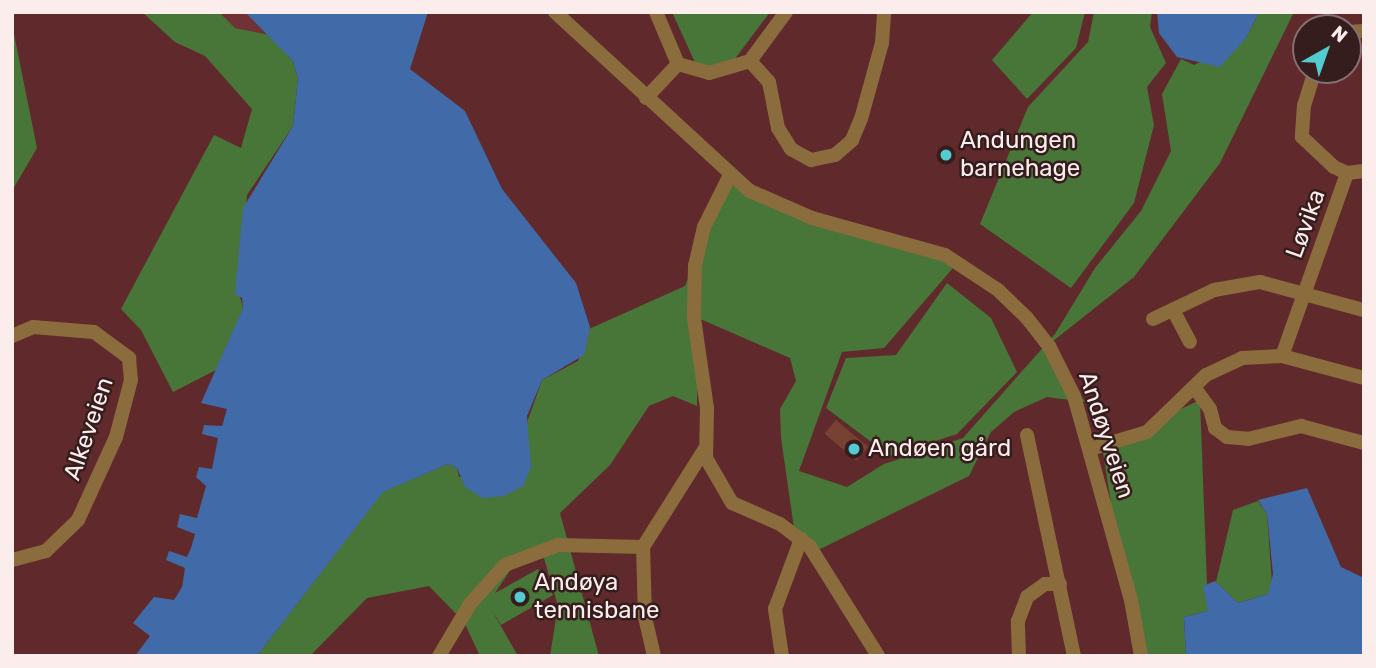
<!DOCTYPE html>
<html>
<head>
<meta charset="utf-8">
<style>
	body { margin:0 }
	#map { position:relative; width:1376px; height:668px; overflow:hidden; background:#602a2d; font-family:Rubik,sans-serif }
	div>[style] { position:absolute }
	.built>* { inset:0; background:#703237 }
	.green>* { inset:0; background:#487538 }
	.water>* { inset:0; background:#406aa8 }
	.building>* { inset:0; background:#774231; transform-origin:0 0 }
	.minor>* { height:14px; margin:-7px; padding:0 7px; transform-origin:7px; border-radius:7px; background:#8b6d3d }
	.dots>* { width:19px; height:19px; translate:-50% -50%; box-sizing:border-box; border:4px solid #351c1d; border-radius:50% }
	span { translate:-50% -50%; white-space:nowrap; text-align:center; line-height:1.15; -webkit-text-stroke:5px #351c1d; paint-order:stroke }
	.poi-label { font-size:24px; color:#fbedec }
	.left { translate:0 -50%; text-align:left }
	.street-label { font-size:24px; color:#fbedec }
	.frame { position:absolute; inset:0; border:14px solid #fbedec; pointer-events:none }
	.north { position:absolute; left:1292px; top:14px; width:70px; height:70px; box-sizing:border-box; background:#351c1d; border:2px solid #847070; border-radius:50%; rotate:40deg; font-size:19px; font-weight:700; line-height:28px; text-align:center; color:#fbedec }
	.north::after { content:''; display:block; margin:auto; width:24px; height:32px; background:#52ccd0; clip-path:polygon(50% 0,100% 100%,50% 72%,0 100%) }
</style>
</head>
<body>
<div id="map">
	<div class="built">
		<div style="clip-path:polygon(219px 12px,245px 12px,270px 35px,235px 28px)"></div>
	</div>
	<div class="green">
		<div style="clip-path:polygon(142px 12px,219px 12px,235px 28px,270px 35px,293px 61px,298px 78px,293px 126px,247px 195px,239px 293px,243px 308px,224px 359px,220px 368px,173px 392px,141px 330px,121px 309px,214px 135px,241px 148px,252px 109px,205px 56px,175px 42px)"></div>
		<div style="clip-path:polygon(672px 12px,770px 12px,731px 64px,698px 69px)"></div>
		<div style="clip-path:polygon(1033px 12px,1085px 12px,1076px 48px,1027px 99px,992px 60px)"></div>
		<div style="clip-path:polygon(1094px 12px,1152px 12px,1150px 27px,1166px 63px,1147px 87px,1154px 125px,1134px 203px,1071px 288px,980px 224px,1028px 107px,1088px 42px)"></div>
		<div style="clip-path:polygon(1259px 12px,1294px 12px,1220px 163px,1134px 277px,1048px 345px,1085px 402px,1047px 397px,1014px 412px,991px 432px,969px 476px,816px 551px,795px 535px,781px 438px,780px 409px,796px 381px,790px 358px,698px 318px,697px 406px,673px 396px,649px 406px,610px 465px,560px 513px,599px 656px,550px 656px,558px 606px,544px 558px,520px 556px,495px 593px,538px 569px,553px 595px,501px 625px,490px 607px,518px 656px,480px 656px,464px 622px,429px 586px,367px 598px,310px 656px,257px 656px,382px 492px,448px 464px,457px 468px,459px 477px,531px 466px,524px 431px,542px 380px,578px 361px,589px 329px,685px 286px,728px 176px,757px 197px,959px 261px,884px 348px,842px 352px,799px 471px,847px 487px,884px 464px,963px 438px,1055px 334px,1095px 268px,1141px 211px,1171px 151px,1162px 94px,1181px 59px,1194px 65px,1246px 38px)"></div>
		<div style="clip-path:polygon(12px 24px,37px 148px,12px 191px)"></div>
		<div style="clip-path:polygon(947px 283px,991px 318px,1017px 372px,957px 434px,890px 456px,826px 408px,846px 358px,896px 355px)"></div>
		<div style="clip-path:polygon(1200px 400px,1208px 611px,1184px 617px,1186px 656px,1135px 656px,1102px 446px)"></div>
		<div style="clip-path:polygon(1258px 501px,1267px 514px,1272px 583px,1268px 594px,1238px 603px,1216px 582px,1233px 510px)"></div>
	</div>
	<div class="water">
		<div style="clip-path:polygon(245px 12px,428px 12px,410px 69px,465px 111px,502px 189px,576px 283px,590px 327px,584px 355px,542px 380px,527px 416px,531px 467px,523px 486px,504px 496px,483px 498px,465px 487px,457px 468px,448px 464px,383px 492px,257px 656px,135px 656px,150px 636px,133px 623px,154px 597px,174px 600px,182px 587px,185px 568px,166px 560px,169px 551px,187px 557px,191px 548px,195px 534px,177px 527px,180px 514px,197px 518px,206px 486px,196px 477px,199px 467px,212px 469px,218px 438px,202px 434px,204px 425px,222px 426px,227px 409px,201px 403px,243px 308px,242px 298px,235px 294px,243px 208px,293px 126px,298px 78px,293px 61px)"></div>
		<div style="clip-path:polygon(1157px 12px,1259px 12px,1246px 38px,1220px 67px,1177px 57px,1159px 33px)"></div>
		<div style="clip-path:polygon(1307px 488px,1341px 567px,1364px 578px,1364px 656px,1186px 656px,1184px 617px,1208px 611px,1203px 586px,1215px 581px,1238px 603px,1268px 594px,1273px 574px,1267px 514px,1258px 500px)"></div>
	</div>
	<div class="building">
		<div style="left:836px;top:420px;width:42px;height:18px;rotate:40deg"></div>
	</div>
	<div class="minor">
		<div style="left:555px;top:12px;width:265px;rotate:42.6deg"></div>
		<div style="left:750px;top:191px;width:68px;rotate:23.5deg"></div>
		<div style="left:812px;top:218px;width:138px;rotate:15.5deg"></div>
		<div style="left:945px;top:255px;width:64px;rotate:33.4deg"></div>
		<div style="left:998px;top:290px;width:40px;rotate:44deg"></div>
		<div style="left:1027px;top:318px;width:36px;rotate:52deg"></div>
		<div style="left:1049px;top:346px;width:56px;rotate:63.4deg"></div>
		<div style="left:1074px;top:396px;width:212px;rotate:74.4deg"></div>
		<div style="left:1131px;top:600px;width:57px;rotate:79.9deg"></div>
		<div style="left:656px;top:12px;width:56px;rotate:67.1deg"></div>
		<div style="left:1348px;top:32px;width:16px;rotate:-4deg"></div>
		<div style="left:750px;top:61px;width:28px;rotate:48deg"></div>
		<div style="left:769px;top:82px;width:47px;rotate:78.9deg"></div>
		<div style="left:778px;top:128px;width:25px;rotate:58deg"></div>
		<div style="left:791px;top:149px;width:23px;rotate:29deg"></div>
		<div style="left:811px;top:160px;width:25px;rotate:-12deg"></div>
		<div style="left:835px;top:155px;width:23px;rotate:-41deg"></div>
		<div style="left:852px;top:140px;width:23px;rotate:-67deg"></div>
		<div style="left:861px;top:119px;width:79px;rotate:-74.6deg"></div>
		<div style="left:882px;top:43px;width:31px;rotate:-86deg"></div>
		<div style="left:1315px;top:70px;width:37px;rotate:107deg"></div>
		<div style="left:1304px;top:105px;width:32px;rotate:94deg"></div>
		<div style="left:1302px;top:137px;width:44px;rotate:43.2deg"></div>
		<div style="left:1334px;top:167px;width:14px;rotate:25deg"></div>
		<div style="left:1347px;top:173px;width:17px;rotate:-7deg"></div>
		<div style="left:646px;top:98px;width:47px;rotate:-46.7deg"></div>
		<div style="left:678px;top:64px;width:32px;rotate:16deg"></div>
		<div style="left:709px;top:73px;width:43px;rotate:-16.3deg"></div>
		<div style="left:750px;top:61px;width:61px;rotate:-53.7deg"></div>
		<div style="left:729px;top:177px;width:56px;rotate:116.6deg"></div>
		<div style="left:704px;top:227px;width:39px;rotate:103deg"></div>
		<div style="left:695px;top:265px;width:53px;rotate:91.1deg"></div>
		<div style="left:694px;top:318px;width:91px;rotate:81.8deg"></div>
		<div style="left:707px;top:408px;width:50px;rotate:91.1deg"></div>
		<div style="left:706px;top:458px;width:52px;rotate:60deg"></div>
		<div style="left:732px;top:503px;width:52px;rotate:23.6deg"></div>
		<div style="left:780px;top:524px;width:38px;rotate:37deg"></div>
		<div style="left:810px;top:547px;width:128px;rotate:58deg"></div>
		<div style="left:1173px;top:310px;width:36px;rotate:62deg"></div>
		<div style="left:1153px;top:319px;width:68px;rotate:-25.4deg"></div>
		<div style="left:1214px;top:290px;width:47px;rotate:-9.9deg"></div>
		<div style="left:1260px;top:282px;width:108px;rotate:15.1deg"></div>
		<div style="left:12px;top:336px;width:23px;rotate:-23deg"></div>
		<div style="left:33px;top:327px;width:61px;rotate:4.7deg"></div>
		<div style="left:94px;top:332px;width:44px;rotate:36.6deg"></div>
		<div style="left:129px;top:358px;width:22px;rotate:85deg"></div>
		<div style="left:131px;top:380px;width:59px;rotate:104.7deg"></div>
		<div style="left:116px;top:437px;width:91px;rotate:114.6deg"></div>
		<div style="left:78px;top:520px;width:45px;rotate:135.9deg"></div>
		<div style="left:46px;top:551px;width:35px;rotate:165deg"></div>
		<div style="left:1282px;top:356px;width:194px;rotate:-70.4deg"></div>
		<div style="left:1194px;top:387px;width:27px;rotate:54deg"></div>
		<div style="left:1210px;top:409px;width:20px;rotate:75deg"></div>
		<div style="left:1215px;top:428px;width:15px;rotate:37deg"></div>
		<div style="left:1227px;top:437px;width:21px;rotate:5deg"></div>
		<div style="left:1248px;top:439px;width:55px;rotate:-13.8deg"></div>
		<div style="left:1301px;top:426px;width:65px;rotate:15.1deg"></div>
		<div style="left:1027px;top:435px;width:226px;rotate:78deg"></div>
		<div style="left:1090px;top:449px;width:59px;rotate:-16.6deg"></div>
		<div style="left:1147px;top:432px;width:82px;rotate:-44deg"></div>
		<div style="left:1206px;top:375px;width:40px;rotate:-25deg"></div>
		<div style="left:1242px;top:358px;width:40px;rotate:-2.9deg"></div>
		<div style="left:1282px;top:356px;width:85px;rotate:15deg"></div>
		<div style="left:439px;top:656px;width:61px;rotate:-59.2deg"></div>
		<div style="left:470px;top:604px;width:52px;rotate:-48.1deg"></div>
		<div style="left:505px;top:565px;width:57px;rotate:-20.7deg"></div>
		<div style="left:558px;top:545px;width:85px;rotate:1.3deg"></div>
		<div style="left:654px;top:656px;width:40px;rotate:-103deg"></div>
		<div style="left:645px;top:617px;width:70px;rotate:-91.6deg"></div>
		<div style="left:643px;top:547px;width:115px;rotate:-57.8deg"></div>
		<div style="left:782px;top:656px;width:48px;rotate:-98.5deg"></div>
		<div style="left:775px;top:609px;width:75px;rotate:-69.6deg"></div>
		<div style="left:1019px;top:656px;width:35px;rotate:-92deg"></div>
		<div style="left:1018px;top:621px;width:26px;rotate:-69deg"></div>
		<div style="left:1027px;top:597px;width:22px;rotate:-36deg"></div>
		<div style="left:1045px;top:584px;width:15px"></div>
	</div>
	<div class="dots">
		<div style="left:946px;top:155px;background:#52ccd0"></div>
		<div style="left:854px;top:449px;background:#52ccd0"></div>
		<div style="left:520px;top:597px;background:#52ccd0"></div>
	</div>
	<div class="poi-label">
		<span class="left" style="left:960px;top:155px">Andungen<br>barnehage</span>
		<span class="left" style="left:868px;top:449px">Andøen gård</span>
		<span class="left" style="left:534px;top:597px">Andøya<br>tennisbane</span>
	</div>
	<div class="street-label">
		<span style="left:1306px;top:224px;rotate:-70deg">Løvika</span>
		<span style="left:89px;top:429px;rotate:-71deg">Alkeveien</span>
		<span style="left:1106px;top:435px;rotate:72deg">Andøyveien</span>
	</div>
	<div class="frame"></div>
	<div class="north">N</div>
</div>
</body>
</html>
